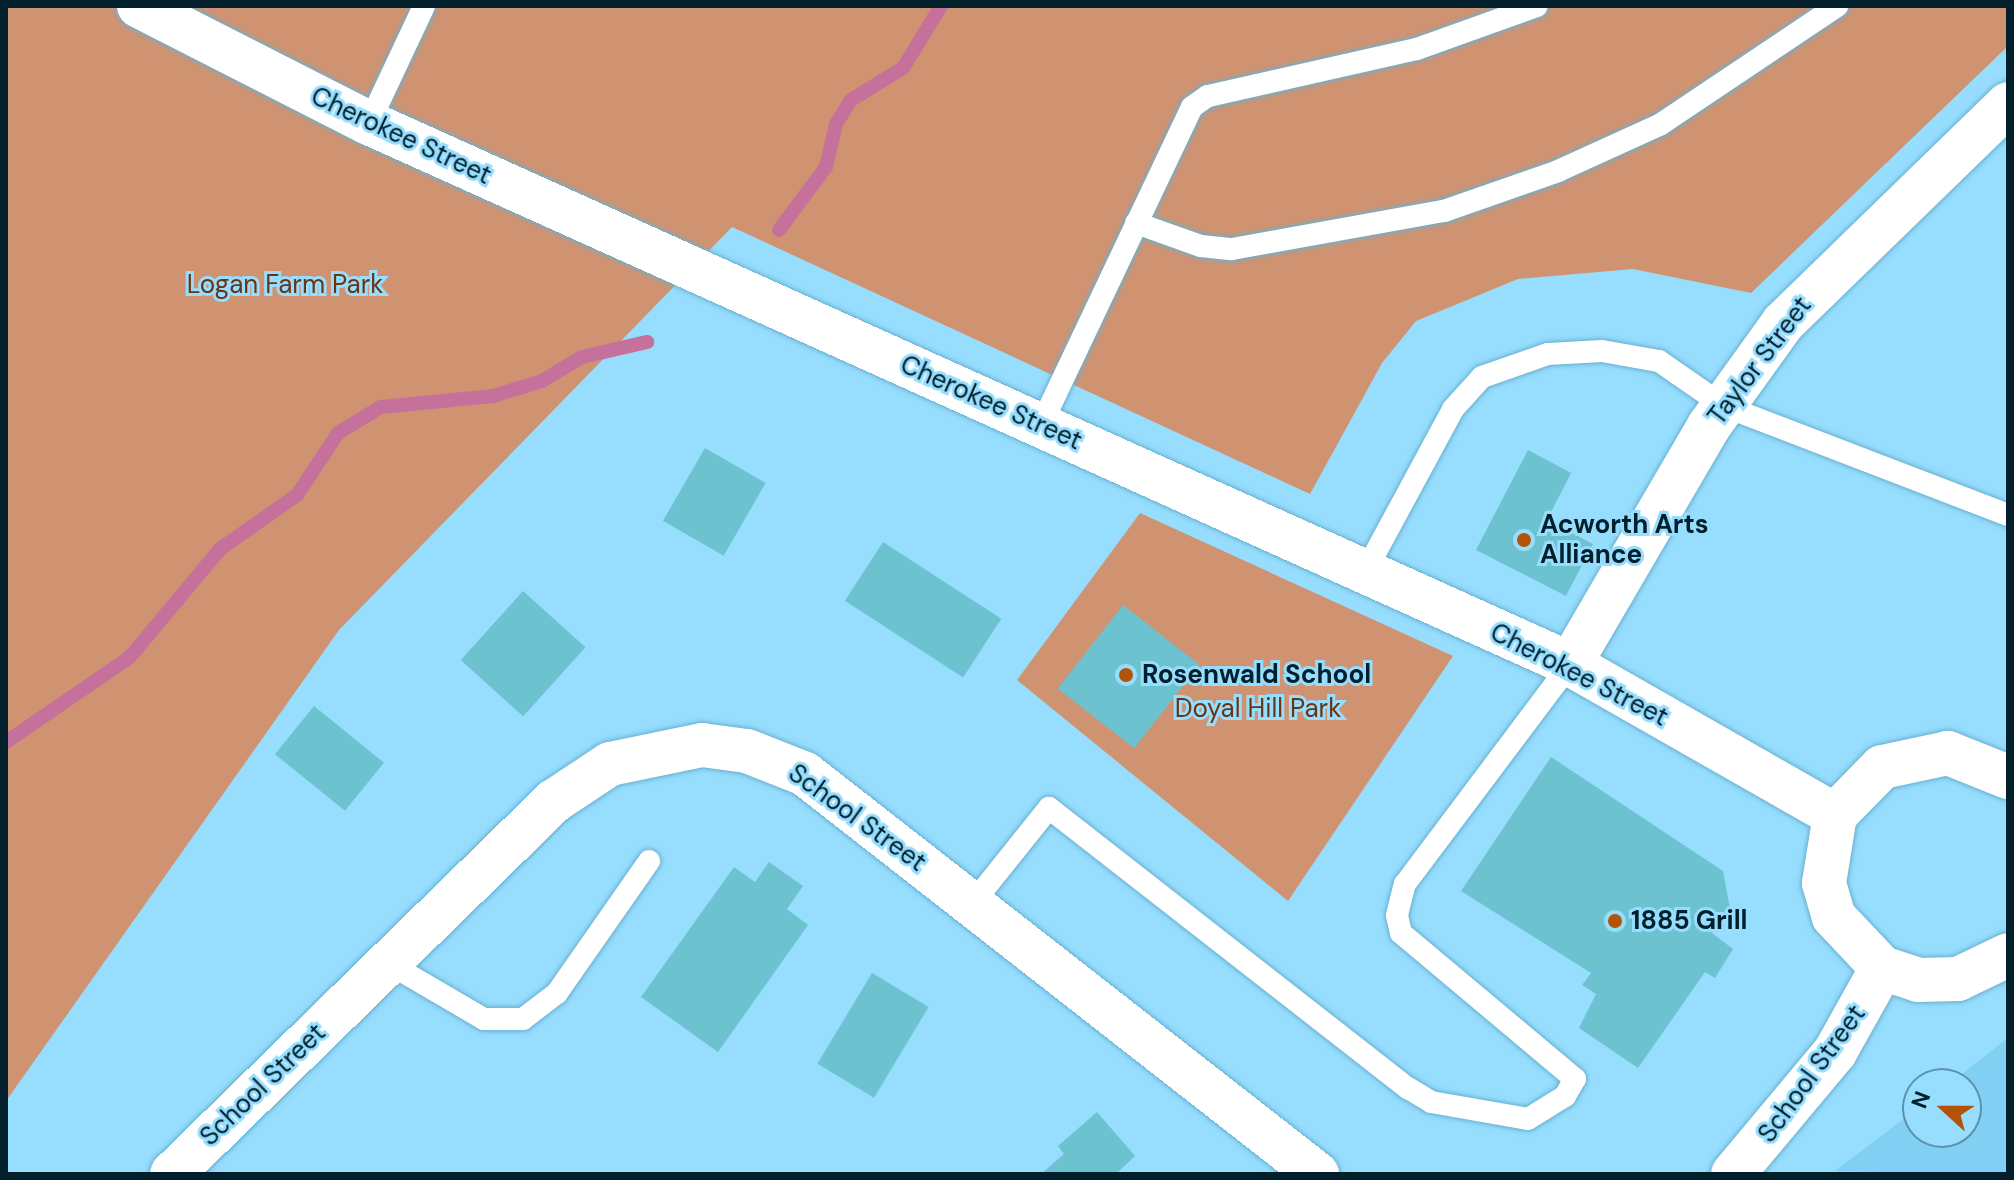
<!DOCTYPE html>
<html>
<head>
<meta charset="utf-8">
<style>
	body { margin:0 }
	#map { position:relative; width:2014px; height:1180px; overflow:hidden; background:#96ddfe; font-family:"DM Sans",sans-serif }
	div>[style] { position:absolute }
	.built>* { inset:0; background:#81cff3 }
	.green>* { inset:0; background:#d09371 }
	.stream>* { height:14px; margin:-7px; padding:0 7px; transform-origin:7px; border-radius:7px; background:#c5719b }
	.building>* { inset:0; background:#6dc2d0; transform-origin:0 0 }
	.roads { filter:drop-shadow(0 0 2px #6ab0d0) drop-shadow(0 0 2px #6ab0d0) }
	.lane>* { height:22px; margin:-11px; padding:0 11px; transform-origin:11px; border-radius:11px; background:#fff }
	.street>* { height:44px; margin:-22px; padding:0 22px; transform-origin:22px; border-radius:22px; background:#fff }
	.secondary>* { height:44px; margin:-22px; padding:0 22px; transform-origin:22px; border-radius:22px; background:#fff }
	.dots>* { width:22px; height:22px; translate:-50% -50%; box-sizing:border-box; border:4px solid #96ddfe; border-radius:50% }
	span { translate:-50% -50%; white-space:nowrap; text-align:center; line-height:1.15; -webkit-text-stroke:6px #96ddfe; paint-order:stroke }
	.street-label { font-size:26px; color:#02202c }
	.park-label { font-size:26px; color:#6a3413 }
	.poi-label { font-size:26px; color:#02202c; font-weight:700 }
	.left { translate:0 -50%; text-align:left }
	.frame { position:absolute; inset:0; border:8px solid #02202c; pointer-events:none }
	.north { position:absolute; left:1902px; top:1068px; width:80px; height:80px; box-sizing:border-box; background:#96ddfe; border:2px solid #5b91aa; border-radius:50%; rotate:291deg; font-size:22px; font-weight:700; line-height:32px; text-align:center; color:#02202c }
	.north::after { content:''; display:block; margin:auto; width:28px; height:36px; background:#b25308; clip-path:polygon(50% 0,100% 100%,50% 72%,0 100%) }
</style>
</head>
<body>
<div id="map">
	<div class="built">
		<div style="clip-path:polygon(2008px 1038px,2008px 1174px,1835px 1171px,1918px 1108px,1918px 1132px,1966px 1132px,1966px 1084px,1949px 1084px)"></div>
	</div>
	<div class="green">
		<div style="clip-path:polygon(6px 6px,2008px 6px,2008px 46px,1751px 293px,1633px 269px,1518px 279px,1416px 321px,1382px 363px,1310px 494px,732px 227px,339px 630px,6px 1101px)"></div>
		<div style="clip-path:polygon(1140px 513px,1453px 656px,1288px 901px,1017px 680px)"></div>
	</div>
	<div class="stream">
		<div style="left:779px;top:230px;width:79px;rotate:-53.3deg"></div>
		<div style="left:826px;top:167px;width:44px;rotate:-76.9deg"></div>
		<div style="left:836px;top:124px;width:28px;rotate:-58deg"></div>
		<div style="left:851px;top:100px;width:61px;rotate:-31.6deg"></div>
		<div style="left:903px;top:68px;width:73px;rotate:-58.5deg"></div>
		<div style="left:6px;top:742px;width:150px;rotate:-34.4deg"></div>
		<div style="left:130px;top:657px;width:141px;rotate:-50.2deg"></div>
		<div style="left:220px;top:549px;width:94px;rotate:-35deg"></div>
		<div style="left:297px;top:495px;width:74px;rotate:-56.5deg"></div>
		<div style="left:338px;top:433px;width:50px;rotate:-31.2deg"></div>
		<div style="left:381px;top:407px;width:113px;rotate:-5.6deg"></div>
		<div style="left:493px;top:396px;width:51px;rotate:-17deg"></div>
		<div style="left:542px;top:381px;width:47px;rotate:-31deg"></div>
		<div style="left:582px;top:357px;width:67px;rotate:-13deg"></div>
	</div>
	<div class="building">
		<div style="left:705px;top:448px;width:70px;height:84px;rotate:30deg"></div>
		<div style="clip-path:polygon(1528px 450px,1571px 473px,1547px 520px,1593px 544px,1566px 596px,1476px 550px)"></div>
		<div style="left:883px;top:542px;width:141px;height:70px;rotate:33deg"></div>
		<div style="left:523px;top:591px;width:84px;height:93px;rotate:42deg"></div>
		<div style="left:1123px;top:605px;width:97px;height:106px;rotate:38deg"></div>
		<div style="left:314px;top:706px;width:90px;height:62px;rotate:39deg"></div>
		<div style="clip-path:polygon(1551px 757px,1723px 871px,1730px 909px,1712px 933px,1733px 949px,1715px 978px,1705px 972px,1638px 1068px,1579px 1028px,1596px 994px,1582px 985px,1591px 973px,1461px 891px)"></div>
		<div style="clip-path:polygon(769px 862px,803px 886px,787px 909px,808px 925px,718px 1052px,641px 997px,734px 867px,755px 882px)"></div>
		<div style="left:872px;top:973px;width:66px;height:106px;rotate:31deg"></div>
		<div style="clip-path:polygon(1097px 1112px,1135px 1156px,1116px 1174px,1041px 1174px,1064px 1154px,1058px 1146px)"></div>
	</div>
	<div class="roads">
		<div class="lane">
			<div style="left:369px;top:123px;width:129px;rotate:-64.8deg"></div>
			<div style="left:1136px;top:223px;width:69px;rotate:19.5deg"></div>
			<div style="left:1201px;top:246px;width:31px;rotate:6deg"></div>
			<div style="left:1232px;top:249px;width:215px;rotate:-10.2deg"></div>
			<div style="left:1444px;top:211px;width:121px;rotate:-19.3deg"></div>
			<div style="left:1558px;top:171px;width:113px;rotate:-24.5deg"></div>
			<div style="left:1661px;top:124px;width:212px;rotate:-33.8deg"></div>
			<div style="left:1041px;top:425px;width:352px;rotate:-64.6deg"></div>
			<div style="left:1192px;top:107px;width:19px;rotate:-35deg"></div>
			<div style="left:1208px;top:96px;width:214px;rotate:-12.7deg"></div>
			<div style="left:1417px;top:49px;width:127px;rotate:-19.7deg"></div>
			<div style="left:1365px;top:572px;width:185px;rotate:-61.6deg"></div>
			<div style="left:1453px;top:409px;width:43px;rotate:-47.8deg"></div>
			<div style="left:1482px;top:377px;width:70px;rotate:-19.2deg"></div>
			<div style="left:1548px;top:354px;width:54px;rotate:-3.2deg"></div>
			<div style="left:1602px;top:351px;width:58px;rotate:10deg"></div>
			<div style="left:1659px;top:361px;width:79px;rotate:34.7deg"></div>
			<div style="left:1724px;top:406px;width:304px;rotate:21deg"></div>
			<div style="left:972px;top:904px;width:123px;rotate:-51.3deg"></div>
			<div style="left:1049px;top:808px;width:455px;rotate:38deg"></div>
			<div style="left:1408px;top:1088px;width:27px;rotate:31deg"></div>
			<div style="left:1431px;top:1102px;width:98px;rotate:9.9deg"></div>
			<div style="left:1528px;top:1119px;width:44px;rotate:-31.9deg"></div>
			<div style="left:1565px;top:1096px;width:20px;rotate:-60deg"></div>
			<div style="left:1575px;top:1079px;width:227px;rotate:-140deg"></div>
			<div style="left:1401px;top:933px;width:18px;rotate:-103deg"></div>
			<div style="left:1397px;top:915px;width:32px;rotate:-76deg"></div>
			<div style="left:1405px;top:884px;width:275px;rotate:-53.1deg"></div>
			<div style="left:388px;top:963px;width:111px;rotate:30.3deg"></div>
			<div style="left:484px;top:1019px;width:39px"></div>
			<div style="left:523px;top:1019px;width:43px;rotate:-37.4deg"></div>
			<div style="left:557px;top:993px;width:161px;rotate:-55.1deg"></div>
		</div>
		<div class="street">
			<div style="left:1570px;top:664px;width:276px;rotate:-59.7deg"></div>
			<div style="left:1709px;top:426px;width:127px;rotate:-54.3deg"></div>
			<div style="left:1783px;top:323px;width:314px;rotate:-44.2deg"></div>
			<div style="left:2008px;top:777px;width:65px;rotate:-158.2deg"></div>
			<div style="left:1948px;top:753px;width:67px;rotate:168deg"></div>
			<div style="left:1882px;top:767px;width:67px;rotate:134.4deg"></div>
			<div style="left:1835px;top:815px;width:69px;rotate:99.2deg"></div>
			<div style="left:1824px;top:883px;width:35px;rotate:74deg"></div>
			<div style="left:1834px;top:917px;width:70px;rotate:46.7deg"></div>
			<div style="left:1882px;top:968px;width:38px;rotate:18deg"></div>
			<div style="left:1918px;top:980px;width:40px;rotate:-1.4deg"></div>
			<div style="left:1958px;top:979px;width:55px;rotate:-25.6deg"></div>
			<div style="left:172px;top:1174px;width:534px;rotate:-44.32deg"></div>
			<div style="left:554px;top:801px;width:67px;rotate:-33.5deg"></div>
			<div style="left:610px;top:764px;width:94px;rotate:-11.7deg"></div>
			<div style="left:702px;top:745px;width:45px;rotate:7.6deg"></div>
			<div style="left:747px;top:751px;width:62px;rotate:21.6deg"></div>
			<div style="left:805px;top:774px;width:650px;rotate:38deg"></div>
			<div style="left:1733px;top:1174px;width:159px;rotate:-50.1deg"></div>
			<div style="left:1835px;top:1052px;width:96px;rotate:-60.8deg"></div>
		</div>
		<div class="secondary">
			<div style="left:139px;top:6px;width:258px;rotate:27deg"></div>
			<div style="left:369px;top:123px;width:1317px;rotate:24.25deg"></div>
			<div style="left:1570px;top:664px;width:305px;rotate:29.7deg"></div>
		</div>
	</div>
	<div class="dots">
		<div style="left:1524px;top:540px;background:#b25308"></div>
		<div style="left:1126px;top:675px;background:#b25308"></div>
		<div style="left:1615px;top:921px;background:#b25308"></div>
	</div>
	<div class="street-label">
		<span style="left:401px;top:136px;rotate:25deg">Cherokee Street</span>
		<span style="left:1760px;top:361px;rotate:-53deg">Taylor Street</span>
		<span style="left:991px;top:403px;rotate:24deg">Cherokee Street</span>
		<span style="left:1579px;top:675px;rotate:27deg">Cherokee Street</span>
		<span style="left:857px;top:818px;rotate:36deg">School Street</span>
		<span style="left:1812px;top:1074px;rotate:-54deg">School Street</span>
		<span style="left:263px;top:1085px;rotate:-44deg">School Street</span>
	</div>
	<div class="park-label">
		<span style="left:285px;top:285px">Logan Farm Park</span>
		<span style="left:1258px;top:709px">Doyal Hill Park</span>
	</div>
	<div class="poi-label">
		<span class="left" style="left:1540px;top:540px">Acworth Arts<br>Alliance</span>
		<span class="left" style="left:1142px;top:675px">Rosenwald School</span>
		<span class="left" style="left:1631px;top:921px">1885 Grill</span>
	</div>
	<div class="frame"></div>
	<div class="north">N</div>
</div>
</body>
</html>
